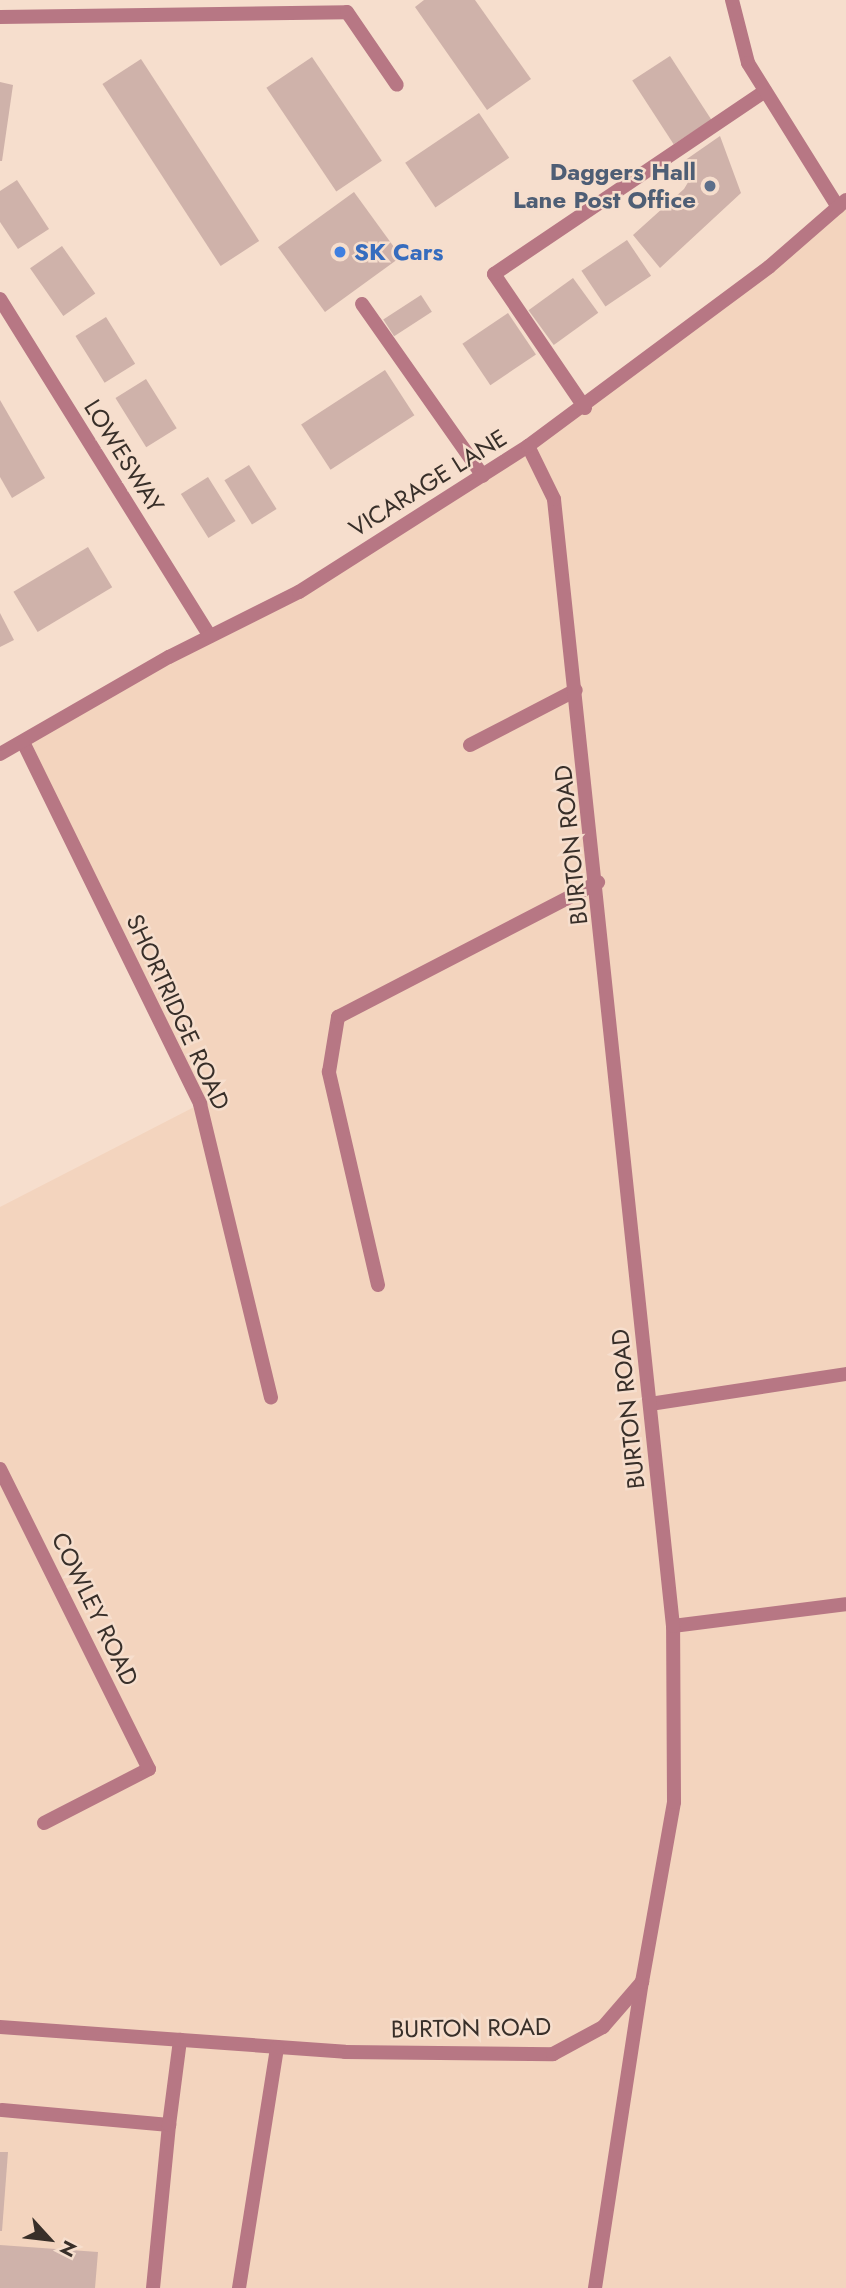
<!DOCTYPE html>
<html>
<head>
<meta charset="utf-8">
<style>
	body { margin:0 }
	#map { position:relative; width:846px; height:2288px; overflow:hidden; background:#f6decd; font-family:Jost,sans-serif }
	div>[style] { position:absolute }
	.built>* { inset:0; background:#f3d4be }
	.building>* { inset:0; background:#cfb2aa; transform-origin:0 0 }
	.service>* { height:14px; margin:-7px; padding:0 7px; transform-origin:7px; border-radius:7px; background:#b77784 }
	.minor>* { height:14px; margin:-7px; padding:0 7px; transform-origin:7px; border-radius:7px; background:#b77784 }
	.tertiary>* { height:14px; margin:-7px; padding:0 7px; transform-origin:7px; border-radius:7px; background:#b77784 }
	.dots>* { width:19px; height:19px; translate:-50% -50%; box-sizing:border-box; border:4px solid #f6decd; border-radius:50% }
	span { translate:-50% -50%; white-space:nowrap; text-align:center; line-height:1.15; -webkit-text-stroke:5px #f6decd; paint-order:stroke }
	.service-label { font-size:24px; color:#4e5e75; font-weight:700 }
	.right { translate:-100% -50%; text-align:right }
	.shop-label { font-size:24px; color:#366cbe; font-weight:700 }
	.left { translate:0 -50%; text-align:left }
	.street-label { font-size:24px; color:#382f29 }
	.north { position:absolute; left:14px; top:2204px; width:70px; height:70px; -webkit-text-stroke:5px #f6decd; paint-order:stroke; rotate:117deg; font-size:19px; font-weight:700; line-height:28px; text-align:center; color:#382f29 }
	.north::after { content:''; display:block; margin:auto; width:24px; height:32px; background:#382f29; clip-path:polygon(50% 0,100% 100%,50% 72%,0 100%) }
</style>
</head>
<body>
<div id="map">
	<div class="built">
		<div style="clip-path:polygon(846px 200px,846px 2288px,0 2288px,0 1207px,200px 1104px,23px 742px,299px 592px,483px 476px)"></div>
	</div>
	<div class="building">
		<div style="clip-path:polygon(424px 0,475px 0,531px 79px,487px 110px,415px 7px)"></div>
		<div style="left:670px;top:56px;width:76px;height:45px;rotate:57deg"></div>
		<div style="left:312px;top:57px;width:125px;height:55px;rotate:56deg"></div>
		<div style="left:141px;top:59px;width:217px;height:46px;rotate:57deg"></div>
		<div style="clip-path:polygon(0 82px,13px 85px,2px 161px,0 161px)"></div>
		<div style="left:479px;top:113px;width:54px;height:89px;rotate:56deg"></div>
		<div style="clip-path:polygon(720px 136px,741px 193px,660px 268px,633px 235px,684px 189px,690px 179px,684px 161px)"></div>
		<div style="clip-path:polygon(17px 180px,49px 229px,18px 249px,0 222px,0 191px)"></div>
		<div style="left:354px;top:192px;width:80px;height:94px;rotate:54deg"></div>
		<div style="left:627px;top:240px;width:43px;height:55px;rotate:56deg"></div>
		<div style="left:62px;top:246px;width:58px;height:39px;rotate:55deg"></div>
		<div style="left:573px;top:278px;width:43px;height:55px;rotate:54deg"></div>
		<div style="left:421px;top:295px;width:20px;height:45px;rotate:57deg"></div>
		<div style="left:508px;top:313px;width:50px;height:55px;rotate:56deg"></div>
		<div style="left:106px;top:317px;width:55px;height:36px;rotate:58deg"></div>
		<div style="left:385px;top:370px;width:54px;height:100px;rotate:57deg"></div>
		<div style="left:146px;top:379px;width:58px;height:36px;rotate:58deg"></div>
		<div style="clip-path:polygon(0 400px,45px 478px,12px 498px,0 477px)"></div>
		<div style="left:249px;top:465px;width:52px;height:29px;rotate:58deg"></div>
		<div style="left:208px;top:477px;width:52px;height:32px;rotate:58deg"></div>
		<div style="left:88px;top:547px;width:47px;height:87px;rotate:59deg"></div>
		<div style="clip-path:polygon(0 613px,14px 640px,0 647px)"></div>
		<div style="clip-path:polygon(0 2152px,8px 2152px,2px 2231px,0 2231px)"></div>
		<div style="clip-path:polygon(0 2245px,98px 2252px,95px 2288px,0 2288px)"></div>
	</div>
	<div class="service">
		<div style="left:362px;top:304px;width:210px;rotate:54.9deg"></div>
		<div style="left:585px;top:408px;width:162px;rotate:-124.2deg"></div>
		<div style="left:494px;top:274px;width:327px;rotate:-34deg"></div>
		<div style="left:470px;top:745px;width:119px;rotate:-27.4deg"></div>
		<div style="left:378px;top:1285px;width:219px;rotate:-103deg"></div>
		<div style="left:329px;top:1072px;width:56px;rotate:-80.7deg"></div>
		<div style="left:338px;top:1017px;width:293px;rotate:-27.4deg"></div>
		<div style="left:650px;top:1404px;width:198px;rotate:-8.7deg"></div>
		<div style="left:44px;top:1823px;width:118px;rotate:-27.2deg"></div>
		<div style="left:2px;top:2110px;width:168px;rotate:5.1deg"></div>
		<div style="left:169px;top:2125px;width:164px;rotate:95.6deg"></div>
		<div style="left:169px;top:2125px;width:86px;rotate:-82.6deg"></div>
		<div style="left:595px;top:2288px;width:310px;rotate:-81.3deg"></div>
	</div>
	<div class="minor">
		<div style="left:0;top:17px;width:347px;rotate:-0.8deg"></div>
		<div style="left:347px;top:12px;width:88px;rotate:55.6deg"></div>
		<div style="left:0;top:299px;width:397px;rotate:58.1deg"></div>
		<div style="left:23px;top:742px;width:403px;rotate:63.9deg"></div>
		<div style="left:200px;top:1104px;width:302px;rotate:76.4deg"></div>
		<div style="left:0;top:1469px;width:335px;rotate:63.6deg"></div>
		<div style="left:673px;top:1626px;width:174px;rotate:-7.2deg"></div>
		<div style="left:0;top:2027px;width:346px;rotate:4.1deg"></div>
		<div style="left:345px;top:2052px;width:208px;rotate:0.6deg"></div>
		<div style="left:553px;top:2054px;width:57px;rotate:-28.4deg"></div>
		<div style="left:603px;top:2027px;width:60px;rotate:-49.1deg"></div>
		<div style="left:642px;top:1982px;width:183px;rotate:-79.9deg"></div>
		<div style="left:674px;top:1802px;width:176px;rotate:-90.3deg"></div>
		<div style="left:673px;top:1626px;width:1133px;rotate:-96.03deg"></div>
		<div style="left:554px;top:499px;width:59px;rotate:-116.1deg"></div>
		<div style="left:239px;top:2288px;width:244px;rotate:-81deg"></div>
	</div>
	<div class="tertiary">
		<div style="left:732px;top:0;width:65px;rotate:75.7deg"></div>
		<div style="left:748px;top:63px;width:170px;rotate:58deg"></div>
		<div style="left:0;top:754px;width:195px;rotate:-29.9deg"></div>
		<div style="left:169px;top:657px;width:145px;rotate:-26.6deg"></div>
		<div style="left:299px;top:592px;width:272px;rotate:-32.5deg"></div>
		<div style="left:528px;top:446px;width:300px;rotate:-36.6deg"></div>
		<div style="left:769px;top:267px;width:102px;rotate:-41deg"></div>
	</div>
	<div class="dots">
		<div style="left:710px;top:186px;background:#5c6f8a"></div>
		<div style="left:340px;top:252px;background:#3f7fe0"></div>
	</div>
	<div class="service-label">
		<span class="right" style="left:696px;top:186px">Daggers Hall<br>Lane Post Office</span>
	</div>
	<div class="shop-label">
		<span class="left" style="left:354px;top:252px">SK Cars</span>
	</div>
	<div class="street-label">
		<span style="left:124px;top:456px;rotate:58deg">LOWESWAY</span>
		<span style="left:428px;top:483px;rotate:-32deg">VICARAGE LANE</span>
		<span style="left:571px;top:845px;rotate:-96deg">BURTON ROAD</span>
		<span style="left:178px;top:1012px;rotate:65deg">SHORTRIDGE ROAD</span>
		<span style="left:628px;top:1409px;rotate:-96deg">BURTON ROAD</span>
		<span style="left:95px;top:1609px;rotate:64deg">COWLEY ROAD</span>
		<span style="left:471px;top:2028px;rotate:-1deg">BURTON ROAD</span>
	</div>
	<div class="north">N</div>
</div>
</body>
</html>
